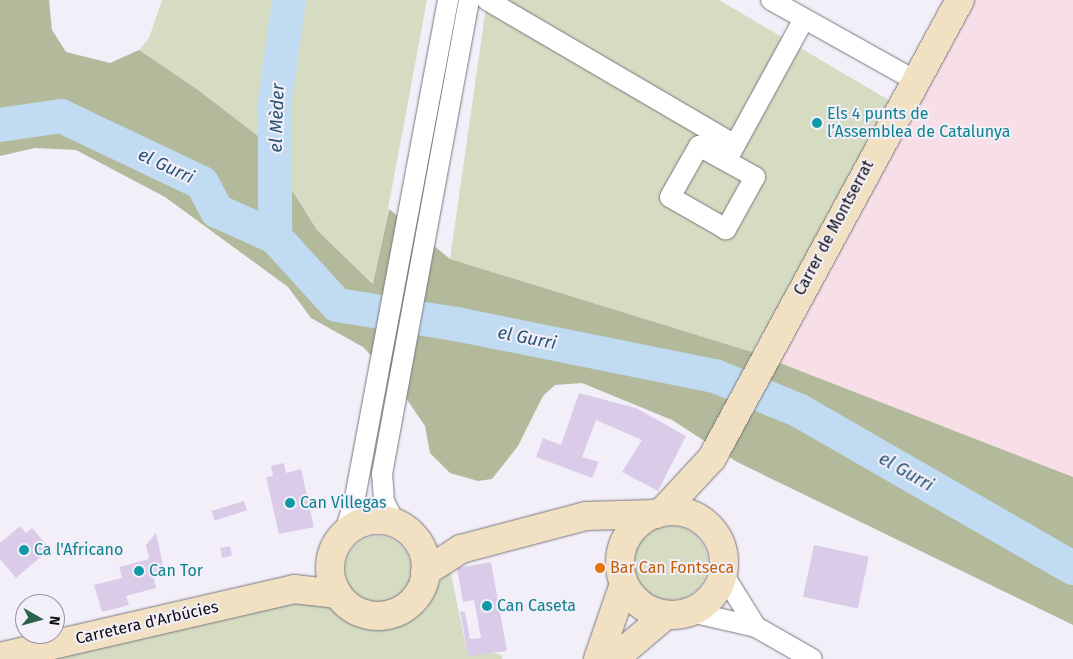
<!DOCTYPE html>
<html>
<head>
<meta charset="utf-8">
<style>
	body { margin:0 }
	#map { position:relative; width:1073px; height:659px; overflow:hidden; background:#f2eff9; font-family:"Fira Sans",sans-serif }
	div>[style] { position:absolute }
	.industrial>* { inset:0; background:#f8dfe7 }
	.green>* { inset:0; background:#d6dcc2 }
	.round { border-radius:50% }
	.forest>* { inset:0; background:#b3ba9b }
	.river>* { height:34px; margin:-17px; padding:0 17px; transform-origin:17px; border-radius:17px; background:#c0dbf2 }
	.building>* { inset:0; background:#dacce9; transform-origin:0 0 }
	.roads { filter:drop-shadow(0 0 1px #79767f) drop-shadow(0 0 1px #79767f) }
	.street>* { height:20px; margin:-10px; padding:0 10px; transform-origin:10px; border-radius:10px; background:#fff }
	.secondary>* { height:28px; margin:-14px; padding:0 14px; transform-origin:14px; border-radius:14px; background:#f1e1c2 }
	.secondary>.ring { margin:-14px; padding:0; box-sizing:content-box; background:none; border:28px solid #f1e1c2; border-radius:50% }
	.dots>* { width:14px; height:14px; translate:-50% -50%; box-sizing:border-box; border:2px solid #f2eff9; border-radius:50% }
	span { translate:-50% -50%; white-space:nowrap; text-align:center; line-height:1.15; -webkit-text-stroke:4px #f2eff9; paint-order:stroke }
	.culture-label { font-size:16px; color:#0d838f }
	.left { translate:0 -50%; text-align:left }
	.street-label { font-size:16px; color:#0d0c10 }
	.food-label { font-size:16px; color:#c56008 }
	.water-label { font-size:18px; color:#295576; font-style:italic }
	.north { position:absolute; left:15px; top:594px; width:50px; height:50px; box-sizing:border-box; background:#f2eff9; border:1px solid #96949c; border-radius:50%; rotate:97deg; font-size:14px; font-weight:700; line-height:20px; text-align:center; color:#0d0c10 }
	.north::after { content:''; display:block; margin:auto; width:18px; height:22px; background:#2a634b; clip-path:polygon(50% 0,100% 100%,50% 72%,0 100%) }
</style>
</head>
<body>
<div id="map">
	<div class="industrial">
		<div style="clip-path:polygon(959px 0,1073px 0,1073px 477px,752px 352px)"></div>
	</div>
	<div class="green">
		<div style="clip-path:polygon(162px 0,427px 0,374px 284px,317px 230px,258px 136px,139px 50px,149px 38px)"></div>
		<div style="clip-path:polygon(487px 0,719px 0,897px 105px,752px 352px,450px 259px)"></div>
		<div class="round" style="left:634px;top:526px;width:74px;height:74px"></div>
		<div class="round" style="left:345px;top:536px;width:66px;height:66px"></div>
		<div style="clip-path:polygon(449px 564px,468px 656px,489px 652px,502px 655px,502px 659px,37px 659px,318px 597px,361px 626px,396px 627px,426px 609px)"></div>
	</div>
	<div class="forest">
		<div style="clip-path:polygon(0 0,49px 0,52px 30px,66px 52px,110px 63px,139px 50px,198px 90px,258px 136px,317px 230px,373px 284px,389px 209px,450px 259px,752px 352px,1073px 477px,1073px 625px,737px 462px,672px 420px,582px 383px,555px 385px,543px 396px,518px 446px,492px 479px,478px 481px,450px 473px,430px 453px,425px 426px,391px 376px,363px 347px,311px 318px,288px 287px,165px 197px,76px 150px,35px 148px,0 156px)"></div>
	</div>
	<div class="river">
		<div style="left:0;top:125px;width:62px;rotate:-8.4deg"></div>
		<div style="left:61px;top:116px;width:156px;rotate:25.4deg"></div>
		<div style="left:202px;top:183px;width:32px;rotate:62deg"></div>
		<div style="left:217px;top:211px;width:64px;rotate:24.1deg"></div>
		<div style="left:275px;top:237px;width:92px;rotate:47.6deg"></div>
		<div style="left:337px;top:305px;width:121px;rotate:9.1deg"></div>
		<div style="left:456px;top:324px;width:264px;rotate:11.4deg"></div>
		<div style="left:715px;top:376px;width:90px;rotate:22.3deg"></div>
		<div style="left:798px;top:410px;width:317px;rotate:29.9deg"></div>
		<div style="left:275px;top:237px;width:137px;rotate:-90deg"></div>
		<div style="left:275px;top:100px;width:101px;rotate:-82deg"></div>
	</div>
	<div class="building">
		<div style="clip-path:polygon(579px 393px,636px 408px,686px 436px,658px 491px,622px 472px,642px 440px,596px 420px,582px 457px,599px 462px,592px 478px,536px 457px,543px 438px,561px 445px)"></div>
		<div style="clip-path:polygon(284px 463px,286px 473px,301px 469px,314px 527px,279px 534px,266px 477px,273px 476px,271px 466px)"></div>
		<div style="left:244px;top:501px;width:10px;height:34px;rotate:73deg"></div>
		<div style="clip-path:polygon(20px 526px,26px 533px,32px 528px,50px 549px,16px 578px,0 559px,0 543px)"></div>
		<div style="clip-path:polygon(156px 533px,164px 570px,153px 573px,156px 588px,126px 596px,129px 605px,102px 612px,94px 585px,122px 578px,119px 567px,149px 559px,146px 545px)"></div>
		<div style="left:814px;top:545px;width:56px;height:53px;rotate:12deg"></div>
		<div style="left:230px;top:546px;width:10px;height:10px;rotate:79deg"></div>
		<div style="clip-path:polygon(491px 562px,507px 651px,468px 656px,460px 611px,465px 612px,470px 639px,481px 638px,474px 600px,463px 602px,457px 568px)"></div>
	</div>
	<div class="roads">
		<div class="street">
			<div style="left:487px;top:0;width:287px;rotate:30.3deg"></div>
			<div style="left:771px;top:0;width:164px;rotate:29.2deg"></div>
			<div style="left:699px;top:146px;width:64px;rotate:29deg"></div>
			<div style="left:755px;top:177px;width:60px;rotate:119.1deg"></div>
			<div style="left:726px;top:229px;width:64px;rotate:-150.3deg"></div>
			<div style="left:670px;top:197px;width:59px;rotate:-60.4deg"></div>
			<div style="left:729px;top:156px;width:156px;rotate:-61.3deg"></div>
			<div style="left:395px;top:523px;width:25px;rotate:-117deg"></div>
			<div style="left:384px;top:501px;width:27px;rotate:-94deg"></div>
			<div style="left:382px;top:474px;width:482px;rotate:-79.6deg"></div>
			<div style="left:345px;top:532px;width:30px;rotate:-73deg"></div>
			<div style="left:354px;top:503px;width:512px;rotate:-79.41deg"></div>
			<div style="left:723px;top:574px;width:62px;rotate:58.1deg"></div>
			<div style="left:691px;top:612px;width:67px;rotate:13deg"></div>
			<div style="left:756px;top:627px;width:64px;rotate:29.7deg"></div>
		</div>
		<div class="secondary">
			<div class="ring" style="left:620px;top:511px;width:76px;height:76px"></div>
			<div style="left:662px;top:512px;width:74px;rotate:-47.2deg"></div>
			<div style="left:712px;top:458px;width:521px;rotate:-61.57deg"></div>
			<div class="ring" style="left:330px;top:520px;width:68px;height:68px"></div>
			<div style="left:425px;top:572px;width:43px;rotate:-32.6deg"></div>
			<div style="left:461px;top:549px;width:129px;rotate:-14.8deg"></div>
			<div style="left:586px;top:516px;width:70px;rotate:-1.6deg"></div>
			<div style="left:0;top:657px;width:302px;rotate:-13deg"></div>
			<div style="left:294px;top:589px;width:44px;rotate:6.5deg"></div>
			<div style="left:598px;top:659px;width:79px;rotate:-70.9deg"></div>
			<div style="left:614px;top:659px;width:68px;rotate:-40.2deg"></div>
		</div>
	</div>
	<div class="dots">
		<div style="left:817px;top:123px;background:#0f9aa8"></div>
		<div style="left:290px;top:503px;background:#0f9aa8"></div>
		<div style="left:24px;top:550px;background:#0f9aa8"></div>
		<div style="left:600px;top:568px;background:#e8710a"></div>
		<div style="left:139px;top:571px;background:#0f9aa8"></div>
		<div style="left:487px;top:606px;background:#0f9aa8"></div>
	</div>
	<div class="culture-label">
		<span class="left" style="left:827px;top:123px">Els 4 punts de<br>l’Assemblea de Catalunya</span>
		<span class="left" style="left:300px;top:503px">Can Villegas</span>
		<span class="left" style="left:34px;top:550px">Ca l'Africano</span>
		<span class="left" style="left:149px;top:571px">Can Tor</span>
		<span class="left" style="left:497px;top:606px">Can Caseta</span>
	</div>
	<div class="street-label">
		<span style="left:834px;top:228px;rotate:-62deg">Carrer de Montserrat</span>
		<span style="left:147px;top:623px;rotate:-13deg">Carretera d'Arbúcies</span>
	</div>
	<div class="food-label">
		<span class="left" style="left:610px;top:568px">Bar Can Fontseca</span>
	</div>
	<div class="water-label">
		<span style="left:277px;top:118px;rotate:-88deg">el Mèder</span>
		<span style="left:166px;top:166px;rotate:25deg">el Gurri</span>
		<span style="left:527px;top:338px;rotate:11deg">el Gurri</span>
		<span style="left:906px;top:472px;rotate:30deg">el Gurri</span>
	</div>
	<div class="north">N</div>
</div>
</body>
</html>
